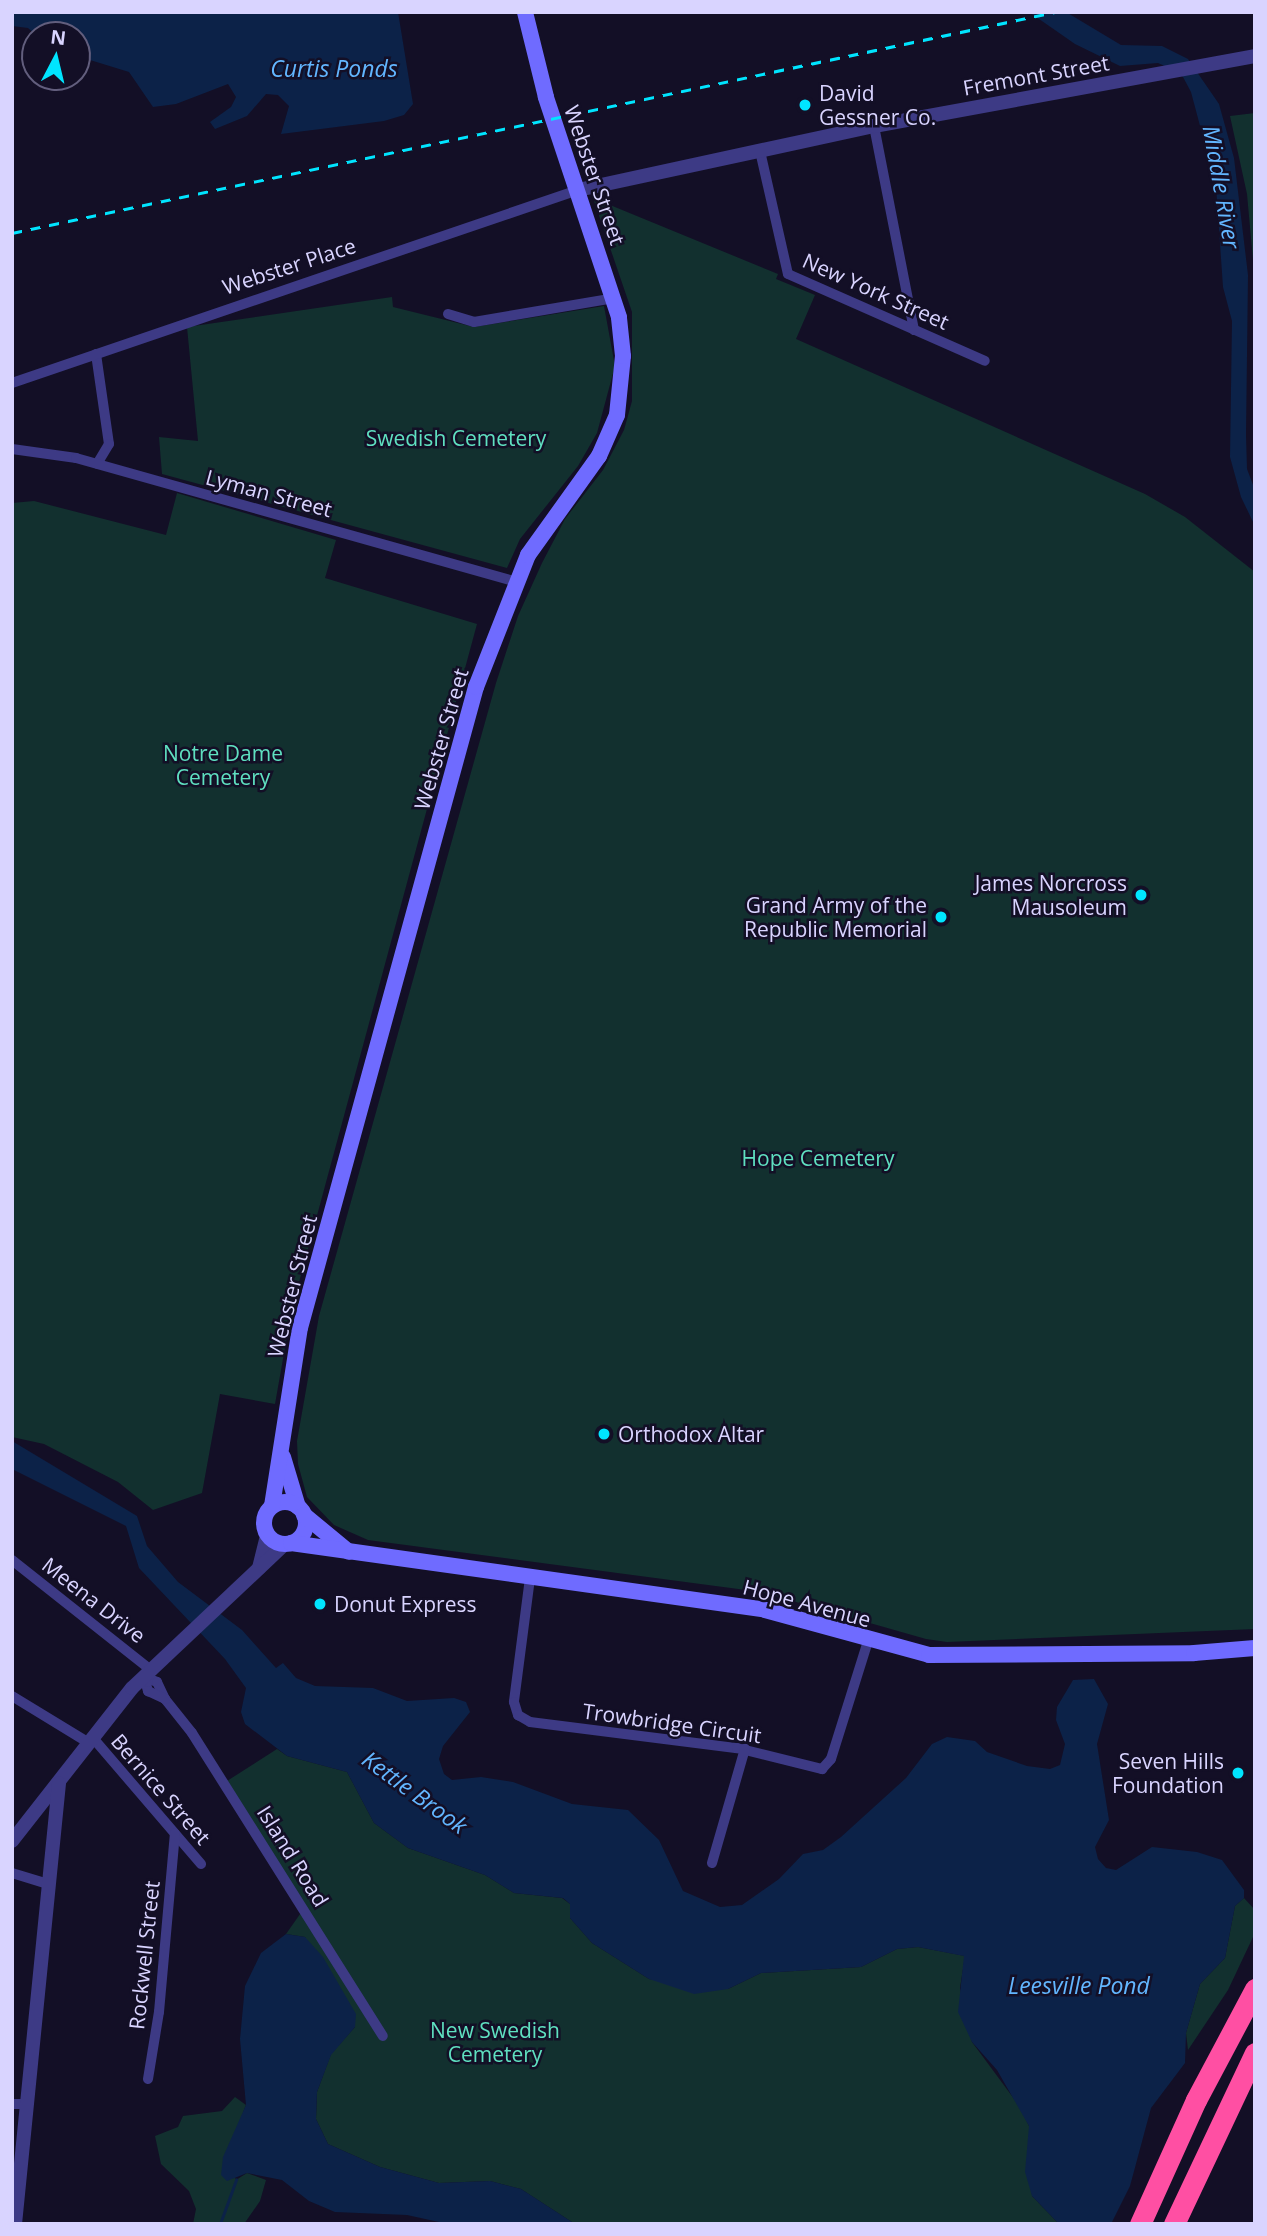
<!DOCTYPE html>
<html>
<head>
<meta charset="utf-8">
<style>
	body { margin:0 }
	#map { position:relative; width:1267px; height:2236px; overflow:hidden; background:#130f26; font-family:"Open Sans",sans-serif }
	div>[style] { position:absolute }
	.green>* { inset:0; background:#12302f }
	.water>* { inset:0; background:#0c2248 }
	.stream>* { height:2.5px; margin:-1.25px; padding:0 1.25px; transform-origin:1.25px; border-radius:1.25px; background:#0c2248 }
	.minor>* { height:10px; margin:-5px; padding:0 5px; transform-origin:5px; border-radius:5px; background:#3d3a85 }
	.tertiary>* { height:14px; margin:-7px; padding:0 7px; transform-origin:7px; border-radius:7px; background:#3d3a85 }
	.secondary>* { height:16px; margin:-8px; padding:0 8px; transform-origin:8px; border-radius:8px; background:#6f6bff }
	.secondary>.ring { margin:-8px; padding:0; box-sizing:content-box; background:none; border:16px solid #6f6bff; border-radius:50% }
	.motorway>* { height:21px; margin:-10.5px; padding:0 10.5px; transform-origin:10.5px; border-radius:10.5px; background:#ff4fa3 }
	.rail>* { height:2.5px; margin-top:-1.25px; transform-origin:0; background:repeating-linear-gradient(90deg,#00e5ff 0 10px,transparent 0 19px) }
	.dots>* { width:19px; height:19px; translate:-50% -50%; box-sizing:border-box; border:4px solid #130f26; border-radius:50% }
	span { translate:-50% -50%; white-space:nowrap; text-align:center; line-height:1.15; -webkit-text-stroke:5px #130f26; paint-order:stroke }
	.street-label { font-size:21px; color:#d9d4ff }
	.poi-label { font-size:21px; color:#d9d4ff }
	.left { translate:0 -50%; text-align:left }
	.right { translate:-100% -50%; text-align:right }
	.park-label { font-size:21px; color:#5fe0c0 }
	.water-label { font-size:23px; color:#62b6ff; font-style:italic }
	.frame { position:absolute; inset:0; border:14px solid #d9d4ff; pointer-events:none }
	.north { position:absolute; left:21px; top:21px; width:70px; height:70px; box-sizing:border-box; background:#130f26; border:2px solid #625e7d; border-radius:50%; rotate:7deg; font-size:19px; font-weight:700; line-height:28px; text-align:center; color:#d9d4ff }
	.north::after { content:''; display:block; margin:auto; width:24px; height:32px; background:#00e5ff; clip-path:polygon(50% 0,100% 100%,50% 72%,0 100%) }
</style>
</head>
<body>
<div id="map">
	<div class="green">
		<div style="clip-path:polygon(1255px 113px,1255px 282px,1247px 194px,1230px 116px)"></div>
		<div style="clip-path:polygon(593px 198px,778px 274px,776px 279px,815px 295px,796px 339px,1145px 494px,1185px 517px,1255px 572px,1255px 1629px,947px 1642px,926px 1639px,761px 1592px,368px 1540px,334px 1525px,307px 1497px,298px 1464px,297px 1441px,319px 1316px,496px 683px,518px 616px,542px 563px,565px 519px,603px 470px,624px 430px,632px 401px,632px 312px)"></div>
		<div style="clip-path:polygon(392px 297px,393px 307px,474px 327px,604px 306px,615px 366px,597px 433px,578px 466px,520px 539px,507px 568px,162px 474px,159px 437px,198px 441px,187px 327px)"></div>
		<div style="clip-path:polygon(177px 493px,336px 540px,325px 578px,477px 624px,292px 1308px,275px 1404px,220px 1394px,202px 1493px,153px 1510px,118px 1482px,44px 1444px,12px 1437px,12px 503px,34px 501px,166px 535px)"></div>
		<div style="clip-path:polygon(277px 1749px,287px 1756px,347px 1772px,374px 1823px,408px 1848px,485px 1875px,514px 1893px,562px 1898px,570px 1904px,570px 1918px,592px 1943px,649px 1979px,728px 1989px,761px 1973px,861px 1967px,897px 1949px,918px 1947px,965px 1956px,960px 1988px,972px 2042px,1020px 2107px,1029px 2126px,1032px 2196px,1059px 2224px,575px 2224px,521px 2189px,490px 2181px,439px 2183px,380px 2167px,328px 2144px,316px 2119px,317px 2092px,331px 2054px,355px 2027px,305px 1937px,286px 1934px,305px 1907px,227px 1781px)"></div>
		<div style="clip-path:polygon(1244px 1898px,1255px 1910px,1253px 1937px,1228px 1990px,1188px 2050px,1186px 2033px,1200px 1984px,1225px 1958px,1235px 1906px)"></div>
		<div style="clip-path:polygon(235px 2097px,246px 2105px,227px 2154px,236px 2180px,247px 2173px,266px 2180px,260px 2201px,244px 2224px,193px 2224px,196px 2209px,189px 2191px,161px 2164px,155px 2136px,178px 2127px,183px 2116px,222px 2111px)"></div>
	</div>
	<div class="water">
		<div style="clip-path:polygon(12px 12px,398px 12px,413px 104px,404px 115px,384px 121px,281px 134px,289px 106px,278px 95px,266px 94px,247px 116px,215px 129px,210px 122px,231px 107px,236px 97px,228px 84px,176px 104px,153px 107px,129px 72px,77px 56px,77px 35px,36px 35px,28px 28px,12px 26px)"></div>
		<div style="clip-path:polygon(1029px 12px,1066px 12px,1121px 45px,1162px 46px,1188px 59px,1219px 104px,1234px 158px,1248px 275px,1246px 435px,1247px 469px,1255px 490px,1255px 526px,1241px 497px,1230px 457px,1232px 321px,1223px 287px,1216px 186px,1191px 92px,1183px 77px,1167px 67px,1158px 63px,1120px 66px,1075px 44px)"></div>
		<div style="clip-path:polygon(12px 1441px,137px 1516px,147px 1546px,178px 1582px,242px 1630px,276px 1668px,283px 1663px,296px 1678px,315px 1686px,373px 1688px,407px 1701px,454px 1698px,466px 1702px,470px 1712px,443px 1746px,439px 1759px,444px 1774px,452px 1780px,481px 1777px,513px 1782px,572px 1804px,628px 1810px,659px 1840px,683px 1891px,720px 1907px,742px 1905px,779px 1879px,803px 1854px,823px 1850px,841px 1837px,906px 1778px,932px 1744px,947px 1737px,975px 1741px,987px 1752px,1027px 1766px,1050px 1769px,1060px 1765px,1065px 1744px,1056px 1720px,1057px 1707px,1073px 1680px,1094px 1679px,1108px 1704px,1097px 1744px,1109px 1820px,1095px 1847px,1098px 1859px,1106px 1868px,1116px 1870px,1152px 1847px,1197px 1852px,1222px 1860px,1244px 1890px,1244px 1898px,1235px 1906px,1225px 1958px,1200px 1984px,1186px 2033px,1185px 2063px,1151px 2108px,1130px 2186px,1111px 2224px,1059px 2224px,1032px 2196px,1025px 2172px,1029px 2126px,997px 2070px,972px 2042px,958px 2012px,964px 1956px,918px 1947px,897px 1949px,861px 1967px,761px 1973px,728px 1989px,694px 1994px,649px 1979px,592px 1943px,570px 1918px,570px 1904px,563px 1898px,514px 1893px,485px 1875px,408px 1848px,374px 1823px,347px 1772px,287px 1756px,245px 1724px,241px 1712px,246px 1688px,225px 1659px,139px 1568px,126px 1526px,12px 1469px)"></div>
		<div style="clip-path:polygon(286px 1934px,305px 1937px,323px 1957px,356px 2014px,355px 2027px,331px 2055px,317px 2092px,316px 2119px,328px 2144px,380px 2167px,439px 2183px,490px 2181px,521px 2189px,575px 2224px,448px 2224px,407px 2215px,335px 2212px,309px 2201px,282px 2180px,247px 2173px,227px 2181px,221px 2175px,223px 2157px,246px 2105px,240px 2039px,245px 1986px,261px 1953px)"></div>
	</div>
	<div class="stream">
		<div style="left:220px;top:2224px;width:47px;rotate:-70deg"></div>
	</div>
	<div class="minor">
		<div style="left:874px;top:126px;width:208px;rotate:78.9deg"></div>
		<div style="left:760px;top:151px;width:126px;rotate:77.2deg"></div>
		<div style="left:788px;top:274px;width:215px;rotate:23.8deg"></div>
		<div style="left:448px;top:314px;width:27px;rotate:17deg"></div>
		<div style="left:474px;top:322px;width:142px;rotate:-9.7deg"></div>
		<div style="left:96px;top:354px;width:91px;rotate:81.8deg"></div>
		<div style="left:109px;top:444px;width:23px;rotate:121deg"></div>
		<div style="left:12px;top:383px;width:598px;rotate:-18.83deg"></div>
		<div style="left:12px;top:449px;width:65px;rotate:8deg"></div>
		<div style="left:76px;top:458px;width:457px;rotate:15.7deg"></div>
		<div style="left:12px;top:1560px;width:179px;rotate:38.4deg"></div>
		<div style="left:530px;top:1578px;width:125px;rotate:97.4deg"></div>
		<div style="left:514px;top:1702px;width:14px;rotate:73deg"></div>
		<div style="left:518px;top:1715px;width:14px;rotate:30deg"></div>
		<div style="left:530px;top:1722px;width:209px;rotate:7.2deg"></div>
		<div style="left:737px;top:1748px;width:88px;rotate:13.9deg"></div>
		<div style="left:822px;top:1769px;width:13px;rotate:-48deg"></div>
		<div style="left:831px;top:1759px;width:124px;rotate:-72.6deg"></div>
		<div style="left:144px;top:1677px;width:14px;rotate:21deg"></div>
		<div style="left:157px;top:1682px;width:19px;rotate:65deg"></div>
		<div style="left:165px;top:1699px;width:43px;rotate:51.5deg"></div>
		<div style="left:192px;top:1733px;width:358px;rotate:57.8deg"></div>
		<div style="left:144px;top:1677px;width:15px;rotate:74deg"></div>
		<div style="left:148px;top:1691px;width:19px;rotate:25deg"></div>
		<div style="left:12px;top:1696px;width:90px;rotate:31.4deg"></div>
		<div style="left:93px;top:1738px;width:166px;rotate:49.4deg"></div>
		<div style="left:712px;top:1863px;width:119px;rotate:-73.9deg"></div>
		<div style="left:12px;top:1873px;width:38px;rotate:17deg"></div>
		<div style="left:148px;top:2079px;width:68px;rotate:-80.7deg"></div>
		<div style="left:159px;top:2012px;width:179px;rotate:-84.9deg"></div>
		<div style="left:12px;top:2104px;width:13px"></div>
	</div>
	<div class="tertiary">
		<div style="left:578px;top:190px;width:303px;rotate:-12.2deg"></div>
		<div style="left:874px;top:126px;width:387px;rotate:-10.4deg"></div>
		<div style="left:259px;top:1568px;width:34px;rotate:-76deg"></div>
		<div style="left:12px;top:1841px;width:194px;rotate:-51.9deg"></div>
		<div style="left:132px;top:1688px;width:210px;rotate:-43.3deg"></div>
		<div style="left:15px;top:2224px;width:443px;rotate:-84.3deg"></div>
	</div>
	<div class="secondary">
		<div style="left:283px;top:1457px;width:52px;rotate:73.3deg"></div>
		<div class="ring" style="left:264px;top:1502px;width:26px;height:26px"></div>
		<div style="left:272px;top:1506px;width:180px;rotate:-81.1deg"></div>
		<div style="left:300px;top:1328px;width:665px;rotate:-74.65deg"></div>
		<div style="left:476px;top:687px;width:142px;rotate:-68.5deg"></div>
		<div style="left:528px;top:555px;width:122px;rotate:-54.4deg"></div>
		<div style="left:599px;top:456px;width:45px;rotate:-66.3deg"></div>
		<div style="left:617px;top:415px;width:59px;rotate:-84.2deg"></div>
		<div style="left:623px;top:356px;width:39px;rotate:-96deg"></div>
		<div style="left:619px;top:317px;width:232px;rotate:-108.4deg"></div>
		<div style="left:546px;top:97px;width:88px;rotate:-103.9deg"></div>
		<div style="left:304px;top:1515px;width:58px;rotate:39.4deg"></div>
		<div style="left:291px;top:1543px;width:479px;rotate:8deg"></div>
		<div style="left:765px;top:1610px;width:170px;rotate:15.3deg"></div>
		<div style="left:929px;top:1655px;width:265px;rotate:-0.4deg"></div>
		<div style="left:1194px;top:1653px;width:61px;rotate:-4.7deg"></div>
	</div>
	<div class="motorway">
		<div style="left:1140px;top:2224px;width:136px;rotate:-65.7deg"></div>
		<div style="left:1196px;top:2100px;width:126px;rotate:-62deg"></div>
		<div style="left:1174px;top:2224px;width:189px;rotate:-64.7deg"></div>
	</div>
	<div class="rail">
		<div style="left:12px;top:233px;width:1066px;rotate:-11.96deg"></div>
	</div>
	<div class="dots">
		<div style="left:805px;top:105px;background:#00e5ff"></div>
		<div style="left:1141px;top:895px;background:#00e5ff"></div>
		<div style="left:941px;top:917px;background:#00e5ff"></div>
		<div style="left:604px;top:1434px;background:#00e5ff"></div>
		<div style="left:320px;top:1604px;background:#00e5ff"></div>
		<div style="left:1238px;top:1773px;background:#00e5ff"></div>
	</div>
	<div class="street-label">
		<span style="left:1036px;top:75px;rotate:-10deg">Fremont Street</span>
		<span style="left:595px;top:175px;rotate:71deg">Webster Street</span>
		<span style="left:289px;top:266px;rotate:-18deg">Webster Place</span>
		<span style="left:876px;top:291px;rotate:24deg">New York Street</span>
		<span style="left:269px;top:493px;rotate:15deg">Lyman Street</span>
		<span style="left:441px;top:739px;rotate:-74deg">Webster Street</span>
		<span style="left:292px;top:1286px;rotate:-76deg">Webster Street</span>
		<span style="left:94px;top:1600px;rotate:38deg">Meena Drive</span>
		<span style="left:807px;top:1603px;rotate:15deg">Hope Avenue</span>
		<span style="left:672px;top:1723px;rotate:8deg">Trowbridge Circuit</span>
		<span style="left:161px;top:1789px;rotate:49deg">Bernice Street</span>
		<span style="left:293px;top:1856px;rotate:58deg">Island Road</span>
		<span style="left:144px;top:1955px;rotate:-84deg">Rockwell Street</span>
	</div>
	<div class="poi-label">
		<span class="left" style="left:819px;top:105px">David<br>Gessner Co.</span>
		<span class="right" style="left:1127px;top:895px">James Norcross<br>Mausoleum</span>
		<span class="right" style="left:927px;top:917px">Grand Army of the<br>Republic Memorial</span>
		<span class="left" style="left:618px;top:1434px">Orthodox Altar</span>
		<span class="left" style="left:334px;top:1604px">Donut Express</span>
		<span class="right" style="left:1224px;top:1773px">Seven Hills<br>Foundation</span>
	</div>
	<div class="park-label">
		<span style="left:456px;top:438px">Swedish Cemetery</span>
		<span style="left:223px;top:765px">Notre Dame<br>Cemetery</span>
		<span style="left:818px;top:1158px">Hope Cemetery</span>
		<span style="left:495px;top:2042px">New Swedish<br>Cemetery</span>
	</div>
	<div class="water-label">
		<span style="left:334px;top:68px">Curtis Ponds</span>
		<span style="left:1222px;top:187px;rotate:80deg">Middle River</span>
		<span style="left:415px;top:1792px;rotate:36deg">Kettle Brook</span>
		<span style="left:1079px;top:1985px">Leesville Pond</span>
	</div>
	<div class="frame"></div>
	<div class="north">N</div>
</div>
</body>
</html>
